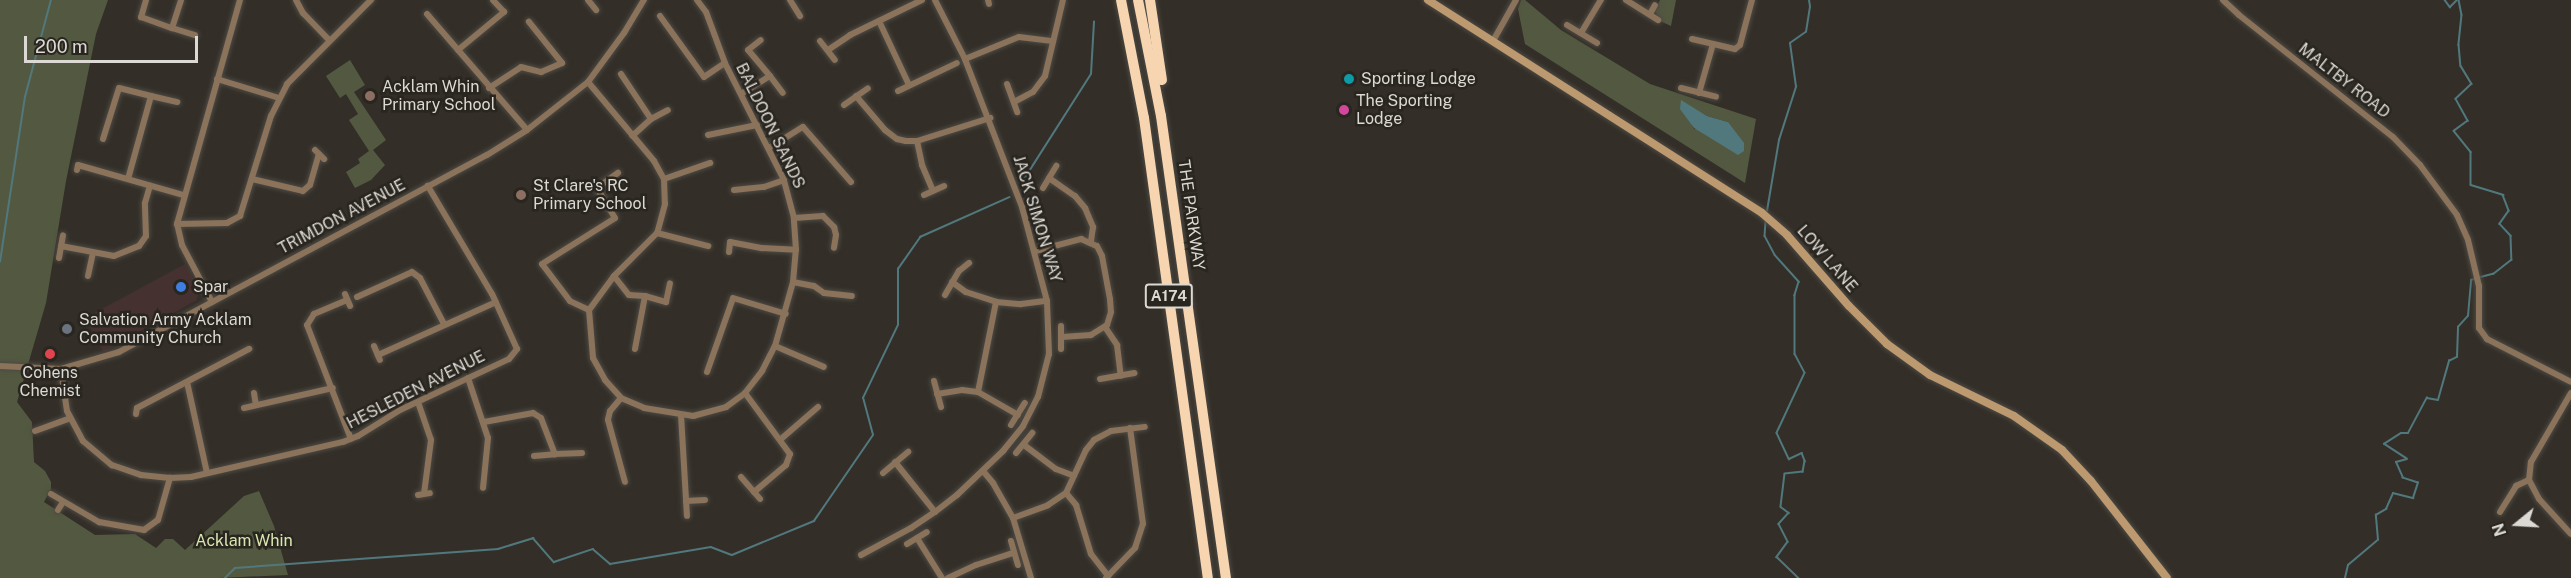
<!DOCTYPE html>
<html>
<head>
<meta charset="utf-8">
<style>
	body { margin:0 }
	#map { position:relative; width:2571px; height:578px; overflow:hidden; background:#332f28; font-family:"Public Sans",sans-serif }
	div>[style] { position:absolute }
	.commercial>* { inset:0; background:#45312f }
	.green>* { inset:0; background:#535940 }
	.water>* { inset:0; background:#51787d }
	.stream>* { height:1.5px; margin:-0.75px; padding:0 0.75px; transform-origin:0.75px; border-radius:0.75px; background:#51787d }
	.roads { filter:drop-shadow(0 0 2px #4e4a44) drop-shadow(0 0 2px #4e4a44) }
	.street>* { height:6px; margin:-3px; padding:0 3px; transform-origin:3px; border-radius:3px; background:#8a735a }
	.secondary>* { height:8px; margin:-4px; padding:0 4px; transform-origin:4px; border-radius:4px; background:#bd9970 }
	.highway>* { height:10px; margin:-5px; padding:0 5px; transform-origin:5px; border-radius:5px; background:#f7d5b0 }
	.dots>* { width:16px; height:16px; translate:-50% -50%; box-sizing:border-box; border:3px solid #29251f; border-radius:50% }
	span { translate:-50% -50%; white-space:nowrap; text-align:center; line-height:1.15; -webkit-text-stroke:5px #29251f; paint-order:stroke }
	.shield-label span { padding:2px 4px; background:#29251f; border:2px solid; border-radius:4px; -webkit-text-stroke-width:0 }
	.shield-label { font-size:15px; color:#dcd9d4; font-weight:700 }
	.poi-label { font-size:16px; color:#dcd9d4 }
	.left { translate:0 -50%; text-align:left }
	.street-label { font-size:16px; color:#dcd9d4 }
	.park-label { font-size:16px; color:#d9e6af }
	.north { position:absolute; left:2487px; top:494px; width:60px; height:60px; -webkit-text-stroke:4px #29251f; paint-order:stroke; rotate:252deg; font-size:16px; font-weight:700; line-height:24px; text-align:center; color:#dcd9d4 }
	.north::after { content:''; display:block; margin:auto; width:21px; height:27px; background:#dcd9d4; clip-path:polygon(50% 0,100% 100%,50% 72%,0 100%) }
	.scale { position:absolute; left:24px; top:36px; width:174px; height:27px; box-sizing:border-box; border:3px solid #dcd9d4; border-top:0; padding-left:8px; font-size:18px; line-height:21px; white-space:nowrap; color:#dcd9d4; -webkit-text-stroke:4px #29251f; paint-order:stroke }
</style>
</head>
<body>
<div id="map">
	<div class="commercial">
		<div style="clip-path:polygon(185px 264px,199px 289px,197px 300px,103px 352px,85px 318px)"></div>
	</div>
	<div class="green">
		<div style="clip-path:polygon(0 0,108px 0,96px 34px,66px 181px,46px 303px,17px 402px,32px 422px,34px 462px,45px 471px,51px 482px,51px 489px,44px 502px,95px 535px,135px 534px,156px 548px,165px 539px,173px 539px,185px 550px,244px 496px,259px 491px,274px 526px,288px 575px,218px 578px,0 578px)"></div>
		<div style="clip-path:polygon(evenodd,1521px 0,1525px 0,1561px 30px,1650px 84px,1756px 119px,1745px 183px,1525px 44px,1518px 9px,1521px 0,1681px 101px,1707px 116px,1728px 122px,1694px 129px,1681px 101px)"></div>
		<div style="clip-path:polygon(1660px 0,1676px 0,1671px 26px,1660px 21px,1655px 11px)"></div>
		<div style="clip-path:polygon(350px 60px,365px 85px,354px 92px,386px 140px,373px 150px,385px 165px,371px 180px,355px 188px,346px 172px,360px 163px,358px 159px,369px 151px,349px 120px,358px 114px,346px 94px,340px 98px,326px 76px)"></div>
	</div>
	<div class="water">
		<div style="clip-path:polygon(1681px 100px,1707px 116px,1728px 122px,1744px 143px,1744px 151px,1738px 155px,1694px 128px,1680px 109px)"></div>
	</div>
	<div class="stream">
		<div style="left:2445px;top:0;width:9px;rotate:54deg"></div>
		<div style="left:2450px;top:7px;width:10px;rotate:-45deg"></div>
		<div style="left:2459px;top:0;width:15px;rotate:79deg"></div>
		<div style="left:2462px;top:15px;width:30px;rotate:96deg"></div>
		<div style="left:2459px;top:45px;width:21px;rotate:85deg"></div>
		<div style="left:2461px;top:66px;width:21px;rotate:59deg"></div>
		<div style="left:2472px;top:84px;width:22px;rotate:137deg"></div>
		<div style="left:2456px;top:99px;width:25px;rotate:61deg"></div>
		<div style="left:2468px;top:121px;width:17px;rotate:144deg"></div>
		<div style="left:2454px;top:131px;width:27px;rotate:51deg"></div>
		<div style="left:2471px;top:152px;width:33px;rotate:90deg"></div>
		<div style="left:2471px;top:185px;width:34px;rotate:17deg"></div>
		<div style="left:2503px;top:195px;width:17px;rotate:69deg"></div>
		<div style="left:2509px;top:211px;width:16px;rotate:125deg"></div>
		<div style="left:2500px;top:224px;width:16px;rotate:47deg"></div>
		<div style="left:2511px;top:236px;width:24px;rotate:88deg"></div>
		<div style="left:2512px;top:260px;width:23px;rotate:142deg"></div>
		<div style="left:2494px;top:274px;width:16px;rotate:165deg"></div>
		<div style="left:1021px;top:184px;width:130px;rotate:-57.5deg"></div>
		<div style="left:1091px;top:74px;width:52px;rotate:-86.7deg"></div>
		<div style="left:1767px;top:211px;width:72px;rotate:-80.4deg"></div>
		<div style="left:1779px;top:140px;width:56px;rotate:-72.2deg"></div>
		<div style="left:1796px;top:87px;width:44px;rotate:-97.8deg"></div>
		<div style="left:1790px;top:43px;width:19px;rotate:-35deg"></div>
		<div style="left:1806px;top:32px;width:25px;rotate:-81deg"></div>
		<div style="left:1810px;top:7px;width:7px;rotate:-98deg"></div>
		<div style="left:1766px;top:222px;width:14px;rotate:94deg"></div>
		<div style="left:1765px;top:236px;width:21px;rotate:62deg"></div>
		<div style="left:1775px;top:255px;width:36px;rotate:48deg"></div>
		<div style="left:1799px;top:282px;width:14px;rotate:107deg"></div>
		<div style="left:1795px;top:295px;width:59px;rotate:90deg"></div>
		<div style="left:1795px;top:354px;width:21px;rotate:62deg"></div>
		<div style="left:1805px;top:373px;width:66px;rotate:115deg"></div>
		<div style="left:1777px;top:433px;width:29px;rotate:65deg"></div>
		<div style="left:1789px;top:459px;width:14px;rotate:-25deg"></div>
		<div style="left:1802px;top:453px;width:9px;rotate:69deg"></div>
		<div style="left:1805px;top:461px;width:11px;rotate:100deg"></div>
		<div style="left:1803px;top:472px;width:18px;rotate:174deg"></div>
		<div style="left:1785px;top:474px;width:33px;rotate:97deg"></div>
		<div style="left:1781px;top:507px;width:10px;rotate:37deg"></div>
		<div style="left:1789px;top:513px;width:15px;rotate:132deg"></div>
		<div style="left:1779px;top:524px;width:20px;rotate:63deg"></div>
		<div style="left:1788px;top:542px;width:19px;rotate:126deg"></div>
		<div style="left:1777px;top:557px;width:30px;rotate:44deg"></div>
		<div style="left:0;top:262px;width:167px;rotate:-81.4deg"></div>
		<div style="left:25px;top:97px;width:100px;rotate:-75deg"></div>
		<div style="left:225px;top:578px;width:14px;rotate:-45deg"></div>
		<div style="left:235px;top:568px;width:264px;rotate:-4.1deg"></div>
		<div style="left:498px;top:549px;width:37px;rotate:-17deg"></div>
		<div style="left:533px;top:538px;width:32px;rotate:49deg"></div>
		<div style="left:554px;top:562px;width:41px;rotate:-18.4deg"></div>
		<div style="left:593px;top:549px;width:23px;rotate:41deg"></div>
		<div style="left:610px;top:564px;width:102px;rotate:-9.6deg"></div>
		<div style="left:711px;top:547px;width:22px;rotate:21deg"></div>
		<div style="left:732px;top:555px;width:89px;rotate:-22.5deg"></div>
		<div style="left:814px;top:521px;width:104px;rotate:-55.5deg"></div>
		<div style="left:873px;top:435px;width:38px;rotate:-105deg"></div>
		<div style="left:863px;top:398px;width:81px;rotate:-64.4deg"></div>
		<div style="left:898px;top:325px;width:56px;rotate:-90deg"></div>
		<div style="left:898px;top:269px;width:39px;rotate:-55deg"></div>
		<div style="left:920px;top:237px;width:98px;rotate:-24deg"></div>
		<div style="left:2345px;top:578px;width:13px;rotate:-77deg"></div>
		<div style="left:2348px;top:565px;width:39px;rotate:-40deg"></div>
		<div style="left:2378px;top:540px;width:25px;rotate:-95deg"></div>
		<div style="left:2376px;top:515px;width:12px;rotate:-31deg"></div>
		<div style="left:2386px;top:509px;width:17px;rotate:-66deg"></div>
		<div style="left:2393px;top:493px;width:21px;rotate:14deg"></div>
		<div style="left:2413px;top:498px;width:16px;rotate:-72deg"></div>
		<div style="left:2418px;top:483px;width:16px;rotate:-162deg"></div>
		<div style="left:2403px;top:478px;width:17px;rotate:-114deg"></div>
		<div style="left:2396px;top:462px;width:11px;rotate:-15deg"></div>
		<div style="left:2407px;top:459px;width:27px;rotate:-147deg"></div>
		<div style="left:2384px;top:444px;width:20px;rotate:-33deg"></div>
		<div style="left:2401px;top:433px;width:7px"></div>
		<div style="left:2408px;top:433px;width:40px;rotate:-62deg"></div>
		<div style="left:2427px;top:398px;width:11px;rotate:10deg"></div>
		<div style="left:2438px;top:400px;width:41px;rotate:-74.2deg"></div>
		<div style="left:2449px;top:361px;width:9px;rotate:-27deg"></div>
		<div style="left:2457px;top:357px;width:30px;rotate:-88deg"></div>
		<div style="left:2458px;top:327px;width:15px;rotate:-48deg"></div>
		<div style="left:2468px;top:316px;width:36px;rotate:-85deg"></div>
		<div style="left:2471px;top:280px;width:3px;rotate:-18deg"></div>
	</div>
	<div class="roads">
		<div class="street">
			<div style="left:146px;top:0;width:18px;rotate:106deg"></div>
			<div style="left:141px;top:17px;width:33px;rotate:20deg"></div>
			<div style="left:172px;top:28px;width:29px;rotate:-72deg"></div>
			<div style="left:296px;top:0;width:15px;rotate:62deg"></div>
			<div style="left:303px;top:13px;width:37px;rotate:46deg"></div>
			<div style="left:588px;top:0;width:13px;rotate:51deg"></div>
			<div style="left:790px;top:0;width:19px;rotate:58deg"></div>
			<div style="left:988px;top:0;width:4px;rotate:76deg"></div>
			<div style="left:1626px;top:0;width:38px;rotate:32deg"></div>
			<div style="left:2223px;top:0;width:22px;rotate:43deg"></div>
			<div style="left:2239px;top:15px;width:196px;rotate:38.4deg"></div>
			<div style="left:2393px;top:137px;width:39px;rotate:46deg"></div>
			<div style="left:2420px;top:165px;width:62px;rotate:53.5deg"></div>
			<div style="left:2457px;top:215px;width:27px;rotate:66deg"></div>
			<div style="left:2468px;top:240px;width:47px;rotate:76.6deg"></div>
			<div style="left:2479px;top:286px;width:42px;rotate:90deg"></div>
			<div style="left:2479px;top:328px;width:14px;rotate:54deg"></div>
			<div style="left:2487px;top:339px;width:94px;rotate:27.1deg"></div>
			<div style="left:427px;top:14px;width:153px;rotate:49.2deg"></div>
			<div style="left:1650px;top:14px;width:10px;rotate:-61deg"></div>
			<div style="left:660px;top:16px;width:75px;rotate:54.2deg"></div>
			<div style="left:704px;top:77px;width:25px;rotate:-34deg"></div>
			<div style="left:879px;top:21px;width:71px;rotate:64.9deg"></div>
			<div style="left:1567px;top:25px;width:35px;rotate:31deg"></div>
			<div style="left:172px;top:28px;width:24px;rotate:17deg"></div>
			<div style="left:1581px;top:33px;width:39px;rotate:-59deg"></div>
			<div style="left:1692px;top:39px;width:44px;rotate:13.1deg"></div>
			<div style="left:1735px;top:49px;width:6px;rotate:-39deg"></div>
			<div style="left:1740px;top:45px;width:47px;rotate:-75.1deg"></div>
			<div style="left:820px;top:41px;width:24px;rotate:52deg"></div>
			<div style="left:1493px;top:41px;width:47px;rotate:-60.7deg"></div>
			<div style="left:458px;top:50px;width:60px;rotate:-39.6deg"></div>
			<div style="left:504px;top:12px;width:16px;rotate:-133deg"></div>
			<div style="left:828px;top:50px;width:27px;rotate:-34deg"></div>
			<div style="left:850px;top:35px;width:80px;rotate:-25.9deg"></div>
			<div style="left:965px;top:59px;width:58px;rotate:-22.2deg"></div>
			<div style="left:1019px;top:37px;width:34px;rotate:7deg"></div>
			<div style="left:621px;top:74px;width:54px;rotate:56.3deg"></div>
			<div style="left:651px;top:119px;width:25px;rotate:138deg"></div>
			<div style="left:770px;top:76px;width:21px;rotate:53deg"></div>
			<div style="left:217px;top:79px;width:65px;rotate:17deg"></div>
			<div style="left:588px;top:82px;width:103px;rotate:50.1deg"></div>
			<div style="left:654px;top:161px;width:21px;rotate:61deg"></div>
			<div style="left:664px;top:179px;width:25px;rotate:88deg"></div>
			<div style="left:665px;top:204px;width:30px;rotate:105deg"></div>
			<div style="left:657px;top:233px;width:61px;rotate:135deg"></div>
			<div style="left:614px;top:276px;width:42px;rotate:126.3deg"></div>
			<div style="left:589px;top:310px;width:48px;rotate:85.2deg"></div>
			<div style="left:593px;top:358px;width:25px;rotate:61deg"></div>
			<div style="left:605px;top:380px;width:24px;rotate:48deg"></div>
			<div style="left:621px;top:398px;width:25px;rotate:23deg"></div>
			<div style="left:644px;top:408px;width:50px;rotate:9.3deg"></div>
			<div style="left:693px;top:416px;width:34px;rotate:-15deg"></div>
			<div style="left:726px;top:407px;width:24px;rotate:-36deg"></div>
			<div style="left:745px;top:393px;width:28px;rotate:-52deg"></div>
			<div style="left:762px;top:371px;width:28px;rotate:-63deg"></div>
			<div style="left:775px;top:346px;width:66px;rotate:-74.3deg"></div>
			<div style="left:793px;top:282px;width:32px;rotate:-85deg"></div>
			<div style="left:796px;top:250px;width:32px;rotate:-94deg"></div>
			<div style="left:794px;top:218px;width:39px;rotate:-105deg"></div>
			<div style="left:784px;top:180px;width:131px;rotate:-116.8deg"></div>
			<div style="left:725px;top:63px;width:54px;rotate:-110.4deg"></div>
			<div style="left:706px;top:12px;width:15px;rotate:-127deg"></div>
			<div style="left:1007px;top:84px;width:30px;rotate:70deg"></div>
			<div style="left:489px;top:88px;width:38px;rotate:-33deg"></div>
			<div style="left:521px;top:67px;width:21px;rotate:14deg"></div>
			<div style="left:541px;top:72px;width:23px;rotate:-23deg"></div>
			<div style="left:562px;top:63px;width:53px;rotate:-128.8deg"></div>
			<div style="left:1681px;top:88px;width:36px;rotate:14deg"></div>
			<div style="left:898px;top:91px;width:65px;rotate:-25.4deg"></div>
			<div style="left:1699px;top:93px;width:51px;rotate:-74.1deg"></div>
			<div style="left:741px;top:94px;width:34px;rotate:-32deg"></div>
			<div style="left:770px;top:76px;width:34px;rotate:-130deg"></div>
			<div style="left:748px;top:50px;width:16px;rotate:-38deg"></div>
			<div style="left:151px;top:96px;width:27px;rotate:13deg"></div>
			<div style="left:856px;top:96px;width:45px;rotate:49.5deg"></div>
			<div style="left:885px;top:130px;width:15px;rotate:37deg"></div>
			<div style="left:897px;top:139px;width:9px;rotate:13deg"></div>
			<div style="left:906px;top:141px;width:11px"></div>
			<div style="left:917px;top:141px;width:77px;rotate:-17.5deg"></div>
			<div style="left:1014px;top:102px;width:21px;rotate:-28deg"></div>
			<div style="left:1033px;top:92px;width:20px;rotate:-53deg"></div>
			<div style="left:1045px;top:76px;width:78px;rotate:-76.7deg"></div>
			<div style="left:844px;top:105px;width:29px;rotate:-35deg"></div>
			<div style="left:651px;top:119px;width:19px;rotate:-28deg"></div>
			<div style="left:708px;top:135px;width:50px;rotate:-11.5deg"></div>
			<div style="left:103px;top:139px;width:53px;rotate:-72.6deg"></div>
			<div style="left:119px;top:88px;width:33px;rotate:14deg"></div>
			<div style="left:151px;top:96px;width:86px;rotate:105.5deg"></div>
			<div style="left:917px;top:141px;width:25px;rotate:78deg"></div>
			<div style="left:922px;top:165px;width:28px;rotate:67deg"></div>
			<div style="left:769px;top:148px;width:40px;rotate:-32deg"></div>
			<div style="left:803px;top:127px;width:73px;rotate:48.9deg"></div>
			<div style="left:315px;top:150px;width:13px;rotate:45deg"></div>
			<div style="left:77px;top:170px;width:5px;rotate:-79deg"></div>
			<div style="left:78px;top:165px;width:109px;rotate:15.9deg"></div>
			<div style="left:1049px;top:178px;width:32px;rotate:35deg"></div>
			<div style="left:1075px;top:196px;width:16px;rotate:50deg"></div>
			<div style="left:1085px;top:208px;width:21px;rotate:67deg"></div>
			<div style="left:1093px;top:227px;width:15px;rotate:98deg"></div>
			<div style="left:252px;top:179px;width:52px;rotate:13.2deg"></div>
			<div style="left:303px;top:191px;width:9px;rotate:-41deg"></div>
			<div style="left:310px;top:185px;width:32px;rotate:-74deg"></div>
			<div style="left:664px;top:179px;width:49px;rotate:-19.2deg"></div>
			<div style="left:1043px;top:188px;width:26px;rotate:-59deg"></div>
			<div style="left:734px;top:190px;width:30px;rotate:-6deg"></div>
			<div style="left:764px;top:187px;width:21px;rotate:-19deg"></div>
			<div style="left:924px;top:195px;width:22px;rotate:-24deg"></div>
			<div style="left:794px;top:218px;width:29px;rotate:-4deg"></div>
			<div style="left:823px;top:216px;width:16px;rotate:45deg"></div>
			<div style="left:834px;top:227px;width:8px;rotate:76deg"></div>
			<div style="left:836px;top:235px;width:13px;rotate:99deg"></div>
			<div style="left:177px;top:224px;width:50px;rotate:-1.1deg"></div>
			<div style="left:227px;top:223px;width:15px;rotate:-28deg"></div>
			<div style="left:240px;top:216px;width:105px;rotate:-72.8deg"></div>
			<div style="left:271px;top:116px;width:36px;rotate:-63deg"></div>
			<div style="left:287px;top:84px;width:119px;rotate:-45deg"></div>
			<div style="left:657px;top:233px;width:53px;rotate:14.3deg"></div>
			<div style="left:61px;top:246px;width:54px;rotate:10.7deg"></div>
			<div style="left:114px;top:256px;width:27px;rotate:-22deg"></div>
			<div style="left:139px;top:246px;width:12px;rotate:-55deg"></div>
			<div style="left:146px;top:236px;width:33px;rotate:-92deg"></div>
			<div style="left:145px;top:203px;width:18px;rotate:-74deg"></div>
			<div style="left:1035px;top:251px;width:48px;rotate:-14.6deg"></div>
			<div style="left:1081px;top:239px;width:17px;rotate:24deg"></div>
			<div style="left:1097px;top:246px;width:11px;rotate:63deg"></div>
			<div style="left:1102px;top:256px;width:44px;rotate:79.5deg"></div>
			<div style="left:1110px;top:299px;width:13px;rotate:86deg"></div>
			<div style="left:1111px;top:312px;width:14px;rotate:107deg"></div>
			<div style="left:1107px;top:325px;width:19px;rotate:148deg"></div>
			<div style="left:1091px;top:335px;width:29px;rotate:176deg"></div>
			<div style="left:729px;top:252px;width:10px;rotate:-84deg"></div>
			<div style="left:730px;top:242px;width:33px;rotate:11deg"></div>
			<div style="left:762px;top:248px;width:34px;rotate:3deg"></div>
			<div style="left:59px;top:258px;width:23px;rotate:-80deg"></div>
			<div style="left:88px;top:276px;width:24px;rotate:-78deg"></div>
			<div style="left:614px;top:276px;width:24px;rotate:52deg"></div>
			<div style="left:629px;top:295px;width:16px;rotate:4deg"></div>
			<div style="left:645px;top:296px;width:54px;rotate:100.7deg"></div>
			<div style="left:793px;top:282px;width:21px;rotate:11deg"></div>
			<div style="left:814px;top:286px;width:12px;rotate:35deg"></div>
			<div style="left:824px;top:293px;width:28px;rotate:6deg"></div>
			<div style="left:952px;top:282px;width:17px;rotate:36deg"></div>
			<div style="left:966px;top:292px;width:32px;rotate:18deg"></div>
			<div style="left:996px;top:302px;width:25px;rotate:5deg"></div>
			<div style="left:1021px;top:304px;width:26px;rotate:-7deg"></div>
			<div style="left:345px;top:294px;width:13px;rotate:67deg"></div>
			<div style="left:945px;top:295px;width:28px;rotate:-60deg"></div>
			<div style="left:959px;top:271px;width:13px;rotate:-39deg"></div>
			<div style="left:645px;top:296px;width:22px;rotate:16deg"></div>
			<div style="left:666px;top:302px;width:19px;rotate:-78deg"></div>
			<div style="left:357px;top:297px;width:60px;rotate:-24.4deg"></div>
			<div style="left:412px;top:272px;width:10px;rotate:37deg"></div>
			<div style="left:420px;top:278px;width:52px;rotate:62.4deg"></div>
			<div style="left:347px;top:300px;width:36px;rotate:157deg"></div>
			<div style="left:314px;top:314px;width:13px;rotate:122deg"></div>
			<div style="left:307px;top:325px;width:122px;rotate:68.9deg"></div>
			<div style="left:212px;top:302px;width:64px;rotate:-117.8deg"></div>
			<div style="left:182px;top:245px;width:22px;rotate:-103deg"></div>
			<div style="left:177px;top:224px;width:233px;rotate:-74.3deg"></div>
			<div style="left:589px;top:310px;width:21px;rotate:-155deg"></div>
			<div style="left:570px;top:301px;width:46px;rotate:-127.1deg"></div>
			<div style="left:542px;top:264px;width:86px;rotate:-32.2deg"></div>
			<div style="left:615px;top:218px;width:35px;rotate:-121deg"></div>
			<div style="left:597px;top:188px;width:26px;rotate:-36deg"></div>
			<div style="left:1105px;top:327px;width:22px;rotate:56deg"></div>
			<div style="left:1117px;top:345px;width:31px;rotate:83deg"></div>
			<div style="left:374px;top:346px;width:15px;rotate:67deg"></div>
			<div style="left:775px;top:346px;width:53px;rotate:23.2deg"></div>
			<div style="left:1061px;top:349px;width:23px;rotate:-90deg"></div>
			<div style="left:378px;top:355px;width:129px;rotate:-24.2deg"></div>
			<div style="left:0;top:366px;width:61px;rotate:2.8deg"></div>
			<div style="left:61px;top:369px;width:60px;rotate:-16.3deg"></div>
			<div style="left:119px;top:352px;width:417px;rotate:-28.2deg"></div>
			<div style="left:487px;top:155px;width:47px;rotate:-32deg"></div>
			<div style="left:527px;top:130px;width:78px;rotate:-38.2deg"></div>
			<div style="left:588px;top:82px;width:61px;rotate:-53.7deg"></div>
			<div style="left:624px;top:33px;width:39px;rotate:-59deg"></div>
			<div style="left:61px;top:369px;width:42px;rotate:81.9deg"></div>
			<div style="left:67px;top:411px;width:34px;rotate:62deg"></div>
			<div style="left:83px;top:441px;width:38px;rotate:40deg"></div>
			<div style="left:112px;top:465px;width:31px;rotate:19deg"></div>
			<div style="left:141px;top:475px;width:29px;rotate:6deg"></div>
			<div style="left:170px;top:478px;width:21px;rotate:-3deg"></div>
			<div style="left:191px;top:477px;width:156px;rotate:-13deg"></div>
			<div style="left:343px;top:442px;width:16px;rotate:-22deg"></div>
			<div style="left:358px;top:436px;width:49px;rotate:-31.8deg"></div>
			<div style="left:400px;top:410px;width:120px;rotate:-25.1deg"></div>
			<div style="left:509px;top:359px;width:13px;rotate:-51deg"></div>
			<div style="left:517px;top:349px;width:60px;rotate:-114.4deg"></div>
			<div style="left:492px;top:294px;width:126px;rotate:-120.7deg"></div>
			<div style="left:707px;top:372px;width:78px;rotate:-70.6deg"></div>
			<div style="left:733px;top:298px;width:55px;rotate:16.8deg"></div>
			<div style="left:468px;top:378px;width:63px;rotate:71.6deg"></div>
			<div style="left:488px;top:438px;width:50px;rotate:95.7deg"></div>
			<div style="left:1100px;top:379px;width:35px;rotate:-10deg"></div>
			<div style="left:934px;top:381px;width:27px;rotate:75deg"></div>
			<div style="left:187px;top:382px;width:93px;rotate:77.6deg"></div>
			<div style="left:978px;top:392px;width:92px;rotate:-78.7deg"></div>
			<div style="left:254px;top:393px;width:12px;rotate:81deg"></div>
			<div style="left:745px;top:393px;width:76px;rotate:53.6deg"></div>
			<div style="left:790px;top:454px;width:12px;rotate:110deg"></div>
			<div style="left:786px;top:465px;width:42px;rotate:139.8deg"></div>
			<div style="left:937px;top:394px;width:25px;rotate:-9deg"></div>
			<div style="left:962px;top:390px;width:16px;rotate:7deg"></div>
			<div style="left:978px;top:392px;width:46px;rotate:29.9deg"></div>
			<div style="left:621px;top:398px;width:17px;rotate:130deg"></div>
			<div style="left:610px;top:411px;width:9px;rotate:103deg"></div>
			<div style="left:608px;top:420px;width:64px;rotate:74.7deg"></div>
			<div style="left:418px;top:402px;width:40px;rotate:71.1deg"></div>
			<div style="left:431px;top:440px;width:54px;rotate:97.4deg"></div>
			<div style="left:244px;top:408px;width:91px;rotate:-12.7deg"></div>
			<div style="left:136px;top:414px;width:6px;rotate:-81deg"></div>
			<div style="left:137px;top:408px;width:127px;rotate:-27.8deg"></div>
			<div style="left:681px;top:415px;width:101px;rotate:86.6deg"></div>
			<div style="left:484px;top:422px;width:50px;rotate:-10.4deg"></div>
			<div style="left:533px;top:413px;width:9px;rotate:32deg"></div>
			<div style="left:541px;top:418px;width:39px;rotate:69deg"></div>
			<div style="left:555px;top:454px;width:27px;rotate:-2deg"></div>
			<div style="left:1011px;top:425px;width:26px;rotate:-58deg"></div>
			<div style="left:35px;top:431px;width:37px;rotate:-20deg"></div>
			<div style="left:781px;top:439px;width:49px;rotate:-40.9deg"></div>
			<div style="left:1024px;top:445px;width:40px;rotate:37deg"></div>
			<div style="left:1056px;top:469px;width:19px;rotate:21deg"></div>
			<div style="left:1016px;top:453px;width:26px;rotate:-51deg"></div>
			<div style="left:534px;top:456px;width:21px;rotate:-5deg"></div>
			<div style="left:895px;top:462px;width:64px;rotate:51.3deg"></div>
			<div style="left:983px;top:471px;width:16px;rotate:50deg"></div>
			<div style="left:993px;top:483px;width:40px;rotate:60.3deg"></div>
			<div style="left:1013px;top:518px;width:63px;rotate:73.3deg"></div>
			<div style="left:883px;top:473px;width:33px;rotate:-40deg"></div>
			<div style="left:741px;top:477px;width:29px;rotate:49deg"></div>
			<div style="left:2529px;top:480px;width:21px;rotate:62deg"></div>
			<div style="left:2539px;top:499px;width:47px;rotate:47.6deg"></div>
			<div style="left:1066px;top:493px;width:16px;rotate:50deg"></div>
			<div style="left:1076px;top:505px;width:51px;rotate:73deg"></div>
			<div style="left:1091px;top:554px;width:28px;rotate:52deg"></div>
			<div style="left:51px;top:494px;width:56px;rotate:30.3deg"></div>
			<div style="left:99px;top:522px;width:46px;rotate:10.1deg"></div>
			<div style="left:144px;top:530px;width:17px;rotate:-36deg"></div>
			<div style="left:158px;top:520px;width:44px;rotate:-74.1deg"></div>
			<div style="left:418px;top:495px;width:12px;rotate:-9deg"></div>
			<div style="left:686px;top:501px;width:19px;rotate:-3deg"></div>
			<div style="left:58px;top:510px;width:9px;rotate:-58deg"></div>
			<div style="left:2500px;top:512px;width:31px;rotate:-58deg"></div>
			<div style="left:2516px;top:486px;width:14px;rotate:-25deg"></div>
			<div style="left:2529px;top:480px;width:18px;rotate:-84deg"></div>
			<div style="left:2531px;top:462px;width:80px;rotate:-59.9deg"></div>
			<div style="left:1013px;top:518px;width:37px;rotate:-20deg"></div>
			<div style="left:1048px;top:505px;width:22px;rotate:-34deg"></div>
			<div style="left:1066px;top:493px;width:47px;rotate:-65.1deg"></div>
			<div style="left:1086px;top:450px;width:13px;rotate:-51deg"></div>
			<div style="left:1094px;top:440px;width:19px;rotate:-28deg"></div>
			<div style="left:1111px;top:431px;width:34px;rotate:-7deg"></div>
			<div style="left:917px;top:538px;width:47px;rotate:58deg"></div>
			<div style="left:1011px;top:541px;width:25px;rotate:74deg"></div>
			<div style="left:907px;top:544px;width:23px;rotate:-31deg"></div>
			<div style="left:861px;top:555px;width:57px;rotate:-28.4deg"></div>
			<div style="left:911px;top:528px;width:29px;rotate:-34deg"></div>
			<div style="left:935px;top:512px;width:28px;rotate:-38deg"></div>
			<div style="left:957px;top:495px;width:64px;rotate:-43.7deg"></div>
			<div style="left:1003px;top:451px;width:32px;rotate:-51deg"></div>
			<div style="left:1023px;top:426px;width:33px;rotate:-63deg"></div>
			<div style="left:1038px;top:397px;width:44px;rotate:-75.7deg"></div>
			<div style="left:1049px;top:354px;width:53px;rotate:-92.2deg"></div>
			<div style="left:1047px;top:301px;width:97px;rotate:-104.9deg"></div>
			<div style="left:1022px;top:207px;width:159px;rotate:-111.1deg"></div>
			<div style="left:965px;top:59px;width:66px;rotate:-117deg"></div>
			<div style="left:948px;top:578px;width:31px;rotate:-25deg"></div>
			<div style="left:976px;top:565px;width:40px;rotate:-18deg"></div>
			<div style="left:1106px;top:578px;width:42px;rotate:-46deg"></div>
			<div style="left:1135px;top:548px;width:25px;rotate:-72deg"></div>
			<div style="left:1143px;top:524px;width:97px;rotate:-97.7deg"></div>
		</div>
		<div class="secondary">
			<div style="left:1428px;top:0;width:396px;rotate:32.5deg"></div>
			<div style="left:1762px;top:213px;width:33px;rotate:41deg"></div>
			<div style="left:1787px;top:235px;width:94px;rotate:48.9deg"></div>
			<div style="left:1849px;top:306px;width:54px;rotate:45deg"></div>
			<div style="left:1887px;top:344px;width:53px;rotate:35.8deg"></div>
			<div style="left:1930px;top:375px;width:93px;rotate:26deg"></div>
			<div style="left:2014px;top:416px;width:59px;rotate:35.3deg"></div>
			<div style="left:2062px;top:450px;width:42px;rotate:46.9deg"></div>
			<div style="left:2091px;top:481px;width:123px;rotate:51.9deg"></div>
		</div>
		<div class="highway">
			<div style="left:1121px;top:0;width:120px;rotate:79deg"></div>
			<div style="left:1144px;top:118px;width:464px;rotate:82.1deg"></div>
			<div style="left:1138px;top:0;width:118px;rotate:78.8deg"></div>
			<div style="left:1161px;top:116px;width:467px;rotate:82deg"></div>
			<div style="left:1150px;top:0;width:81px;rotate:81.5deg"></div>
		</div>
	</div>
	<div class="dots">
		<div style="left:1349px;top:79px;background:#0f9aa8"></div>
		<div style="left:370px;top:96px;background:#8d6e63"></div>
		<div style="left:1344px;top:110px;background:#d1479c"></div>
		<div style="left:521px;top:195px;background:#8d6e63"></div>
		<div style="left:181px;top:287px;background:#3f7fe0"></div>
		<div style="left:67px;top:329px;background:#6b7280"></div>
		<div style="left:50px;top:354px;background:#e0444e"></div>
	</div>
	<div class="shield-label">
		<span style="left:1169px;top:296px">A174</span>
	</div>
	<div class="poi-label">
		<span class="left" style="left:1361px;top:79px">Sporting Lodge</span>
		<span class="left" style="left:382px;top:96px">Acklam Whin<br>Primary School</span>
		<span class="left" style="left:1356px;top:110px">The Sporting<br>Lodge</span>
		<span class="left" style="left:533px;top:195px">St Clare's RC<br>Primary School</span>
		<span class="left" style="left:193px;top:287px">Spar</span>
		<span class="left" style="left:79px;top:329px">Salvation Army Acklam<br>Community Church</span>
		<span style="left:50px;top:382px">Cohens<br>Chemist</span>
	</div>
	<div class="street-label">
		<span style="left:2344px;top:81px;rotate:38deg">MALTBY ROAD</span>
		<span style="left:770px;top:126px;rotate:64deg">BALDOON SANDS</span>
		<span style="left:1191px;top:215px;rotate:82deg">THE PARKWAY</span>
		<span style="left:342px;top:217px;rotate:-28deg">TRIMDON AVENUE</span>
		<span style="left:1037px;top:219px;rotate:73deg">JACK SIMON WAY</span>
		<span style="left:1827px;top:259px;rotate:49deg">LOW LANE</span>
		<span style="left:416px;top:390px;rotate:-27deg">HESLEDEN AVENUE</span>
	</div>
	<div class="park-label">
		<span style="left:244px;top:541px">Acklam Whin</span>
	</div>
	<div class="north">N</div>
	<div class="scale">200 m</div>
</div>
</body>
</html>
